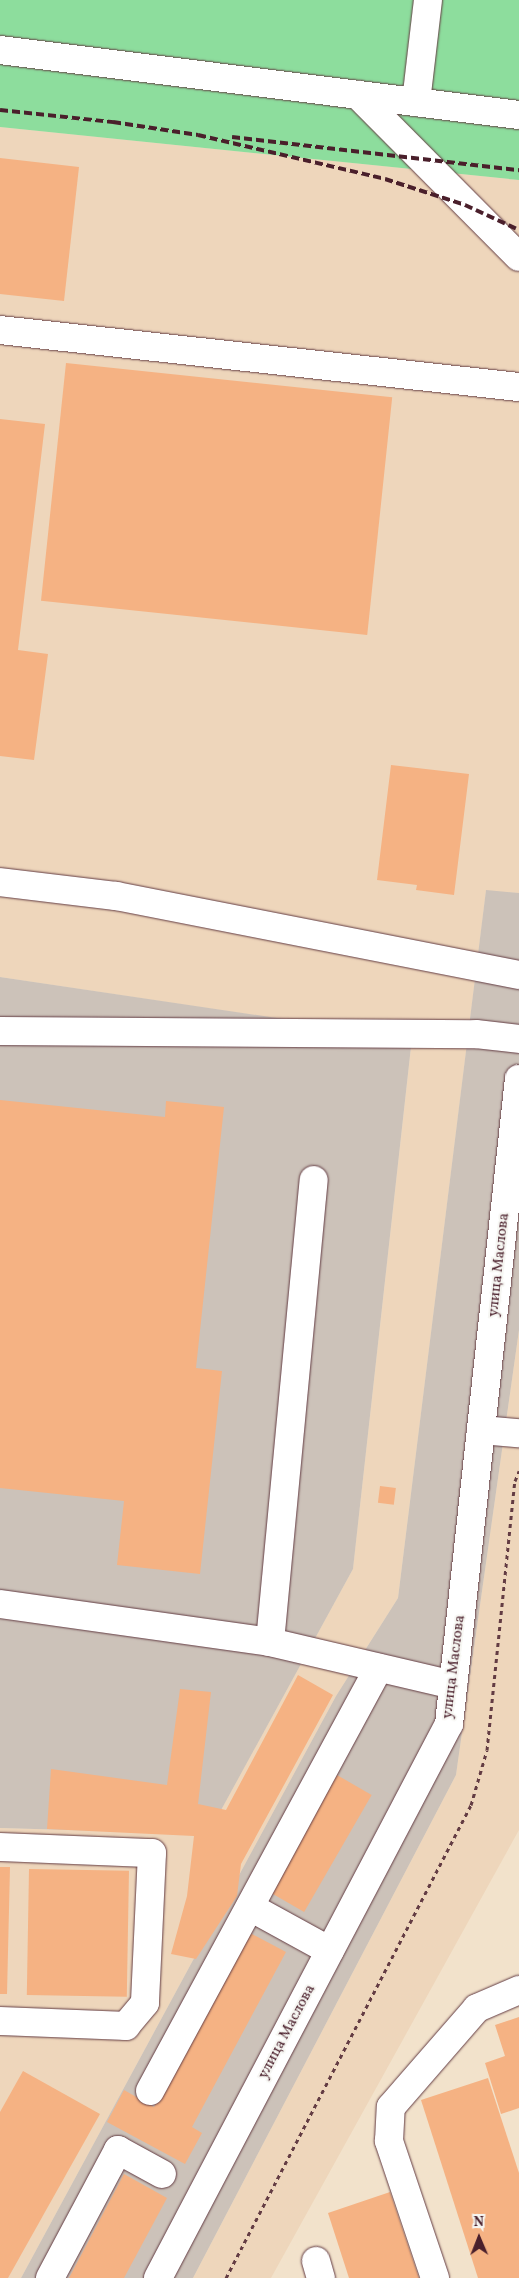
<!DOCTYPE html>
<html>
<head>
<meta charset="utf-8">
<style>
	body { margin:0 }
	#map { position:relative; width:519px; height:2278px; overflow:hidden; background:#f2e2cb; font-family:Vollkorn,serif }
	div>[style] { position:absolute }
	.built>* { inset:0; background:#eed6bb }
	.industrial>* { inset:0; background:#ccc2b9 }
	.green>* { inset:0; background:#8ddd9d }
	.building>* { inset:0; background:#f5b283; transform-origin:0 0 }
	.path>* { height:3px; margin-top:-1.5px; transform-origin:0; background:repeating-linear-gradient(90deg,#633c43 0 4px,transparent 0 8px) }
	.roads { filter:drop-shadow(0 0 1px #633c43) drop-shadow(0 0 1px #633c43) }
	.minor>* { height:28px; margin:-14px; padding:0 14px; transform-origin:14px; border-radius:14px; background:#fff }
	.rail>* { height:4px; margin-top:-2px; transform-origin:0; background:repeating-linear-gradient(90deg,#4a1f2b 0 8px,transparent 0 12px) }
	span { translate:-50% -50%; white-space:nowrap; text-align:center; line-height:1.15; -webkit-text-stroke:4px #f6f6f2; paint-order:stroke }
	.street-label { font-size:15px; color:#4a1f2b }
	.north { position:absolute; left:454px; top:2213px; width:50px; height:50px; -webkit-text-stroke:4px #f6f6f2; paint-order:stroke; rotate:359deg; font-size:14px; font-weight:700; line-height:20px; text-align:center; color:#4a1f2b }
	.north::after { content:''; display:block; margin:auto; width:18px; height:22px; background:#4a1f2b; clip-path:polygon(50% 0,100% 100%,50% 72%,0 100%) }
</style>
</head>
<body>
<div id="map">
	<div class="built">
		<div style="clip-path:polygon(0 127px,519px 180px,519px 893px,486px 891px,398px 1598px,336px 1696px,21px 2278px,0 2278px,0 1828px,208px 1834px,353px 1569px,412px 1039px,0 977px)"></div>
		<div style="clip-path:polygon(519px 1330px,519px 1830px,271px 2278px,193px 2278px,456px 1775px)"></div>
	</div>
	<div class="industrial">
		<div style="clip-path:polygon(486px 890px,519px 893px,519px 1330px,456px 1775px,193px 2278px,21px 2278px,336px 1696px,398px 1598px)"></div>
		<div style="clip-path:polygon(0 977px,412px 1038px,353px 1569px,208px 1834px,0 1828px)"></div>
	</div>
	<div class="green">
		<div style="clip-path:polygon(0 0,519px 0,519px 180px,0 127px)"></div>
	</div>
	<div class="building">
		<div style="clip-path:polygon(0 158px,79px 167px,64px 301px,0 294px)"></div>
		<div style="left:66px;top:363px;width:328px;height:239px;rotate:6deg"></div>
		<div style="clip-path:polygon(0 419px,45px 424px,18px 650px,48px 654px,34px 760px,0 756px)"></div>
		<div style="clip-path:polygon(391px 765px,469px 774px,454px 895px,416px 890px,417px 885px,377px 880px)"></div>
		<div style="clip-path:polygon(0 1100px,165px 1117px,166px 1101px,224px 1107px,196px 1368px,222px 1371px,200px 1574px,117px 1565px,124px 1501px,0 1488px)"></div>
		<div style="left:380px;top:1486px;width:16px;height:17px;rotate:7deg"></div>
		<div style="clip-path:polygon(298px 1675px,333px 1695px,241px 1864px,237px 1896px,196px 1959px,171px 1954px,187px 1896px,194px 1836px,47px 1829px,51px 1769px,167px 1785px,180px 1689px,211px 1692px,198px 1804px,226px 1810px)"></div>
		<div style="left:337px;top:1775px;width:40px;height:135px;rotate:30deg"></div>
		<div style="clip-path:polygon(0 1867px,10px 1867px,7px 1994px,0 1994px)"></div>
		<div style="left:29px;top:1869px;width:100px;height:126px;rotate:1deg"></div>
		<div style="clip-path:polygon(250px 1933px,286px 1952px,192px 2127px,202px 2133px,185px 2164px,107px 2122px,124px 2090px,154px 2107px)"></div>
		<div style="clip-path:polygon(519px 2017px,519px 2108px,501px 2114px,485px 2063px,505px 2056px,495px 2025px)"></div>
		<div style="clip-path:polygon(23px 2071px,100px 2114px,8px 2278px,0 2278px,0 2112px)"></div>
		<div style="clip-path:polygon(488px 2078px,519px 2173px,519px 2278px,478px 2278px,421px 2100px)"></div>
		<div style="clip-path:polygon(124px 2174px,167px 2198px,124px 2278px,69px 2278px)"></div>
		<div style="clip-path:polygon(390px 2192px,419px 2278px,349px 2278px,328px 2213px)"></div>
	</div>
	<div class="path">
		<div style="left:226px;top:2278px;width:533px;rotate:-62.62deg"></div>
		<div style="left:471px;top:1805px;width:57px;rotate:-73.8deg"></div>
		<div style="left:487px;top:1750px;width:270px;rotate:-84.1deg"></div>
		<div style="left:515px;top:1481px;width:11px;rotate:-68deg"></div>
	</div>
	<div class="roads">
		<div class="minor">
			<div style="left:0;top:50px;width:523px;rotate:7.14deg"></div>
			<div style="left:358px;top:95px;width:228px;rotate:45.2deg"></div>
			<div style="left:416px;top:102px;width:103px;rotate:-83.3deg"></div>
			<div style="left:0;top:330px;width:522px;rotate:6.27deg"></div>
			<div style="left:0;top:882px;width:117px;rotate:6.9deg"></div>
			<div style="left:116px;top:896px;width:411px;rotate:11.1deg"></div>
			<div style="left:0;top:1031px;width:476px;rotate:0.4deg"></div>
			<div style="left:476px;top:1034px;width:43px;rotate:6.6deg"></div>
			<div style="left:481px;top:1430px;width:38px;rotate:5deg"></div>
			<div style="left:0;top:1604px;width:273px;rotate:8deg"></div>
			<div style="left:270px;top:1642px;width:188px;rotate:13.2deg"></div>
			<div style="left:270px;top:1642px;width:464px;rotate:-84.6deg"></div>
			<div style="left:0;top:1847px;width:152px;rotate:2.3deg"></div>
			<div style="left:152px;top:1853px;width:150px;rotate:92.7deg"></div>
			<div style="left:145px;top:2003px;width:30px;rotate:130deg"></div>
			<div style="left:126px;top:2026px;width:126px;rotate:-177.7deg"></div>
			<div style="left:250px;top:1907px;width:91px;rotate:28.8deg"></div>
			<div style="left:150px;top:2091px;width:481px;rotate:-61.6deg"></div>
			<div style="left:316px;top:2261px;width:18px;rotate:74deg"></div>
			<div style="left:50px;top:2278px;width:145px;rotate:-62deg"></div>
			<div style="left:118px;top:2150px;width:50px;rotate:28.6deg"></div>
			<div style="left:158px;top:2278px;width:626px;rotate:-62.29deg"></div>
			<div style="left:449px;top:1724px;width:649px;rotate:-83.81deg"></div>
			<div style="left:435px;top:2278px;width:145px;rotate:-108.6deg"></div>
			<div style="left:389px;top:2141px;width:34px;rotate:-87deg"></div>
			<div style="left:391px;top:2107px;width:131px;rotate:-49deg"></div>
			<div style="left:477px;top:2008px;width:46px;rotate:-23.2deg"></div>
		</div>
	</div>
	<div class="rail">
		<div style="left:0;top:110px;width:114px;rotate:6.1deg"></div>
		<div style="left:113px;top:122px;width:86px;rotate:8.7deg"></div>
		<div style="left:198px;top:135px;width:192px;rotate:13.2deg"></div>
		<div style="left:385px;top:179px;width:84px;rotate:18deg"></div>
		<div style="left:465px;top:205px;width:60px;rotate:24.8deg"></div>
		<div style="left:232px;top:137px;width:289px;rotate:6.6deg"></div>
	</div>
	<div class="street-label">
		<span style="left:499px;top:1265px;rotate:-84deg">улица Маслова</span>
		<span style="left:454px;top:1667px;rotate:-83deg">улица Маслова</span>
		<span style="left:287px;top:2032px;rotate:-62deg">улица Маслова</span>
	</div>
	<div class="north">N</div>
</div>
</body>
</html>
